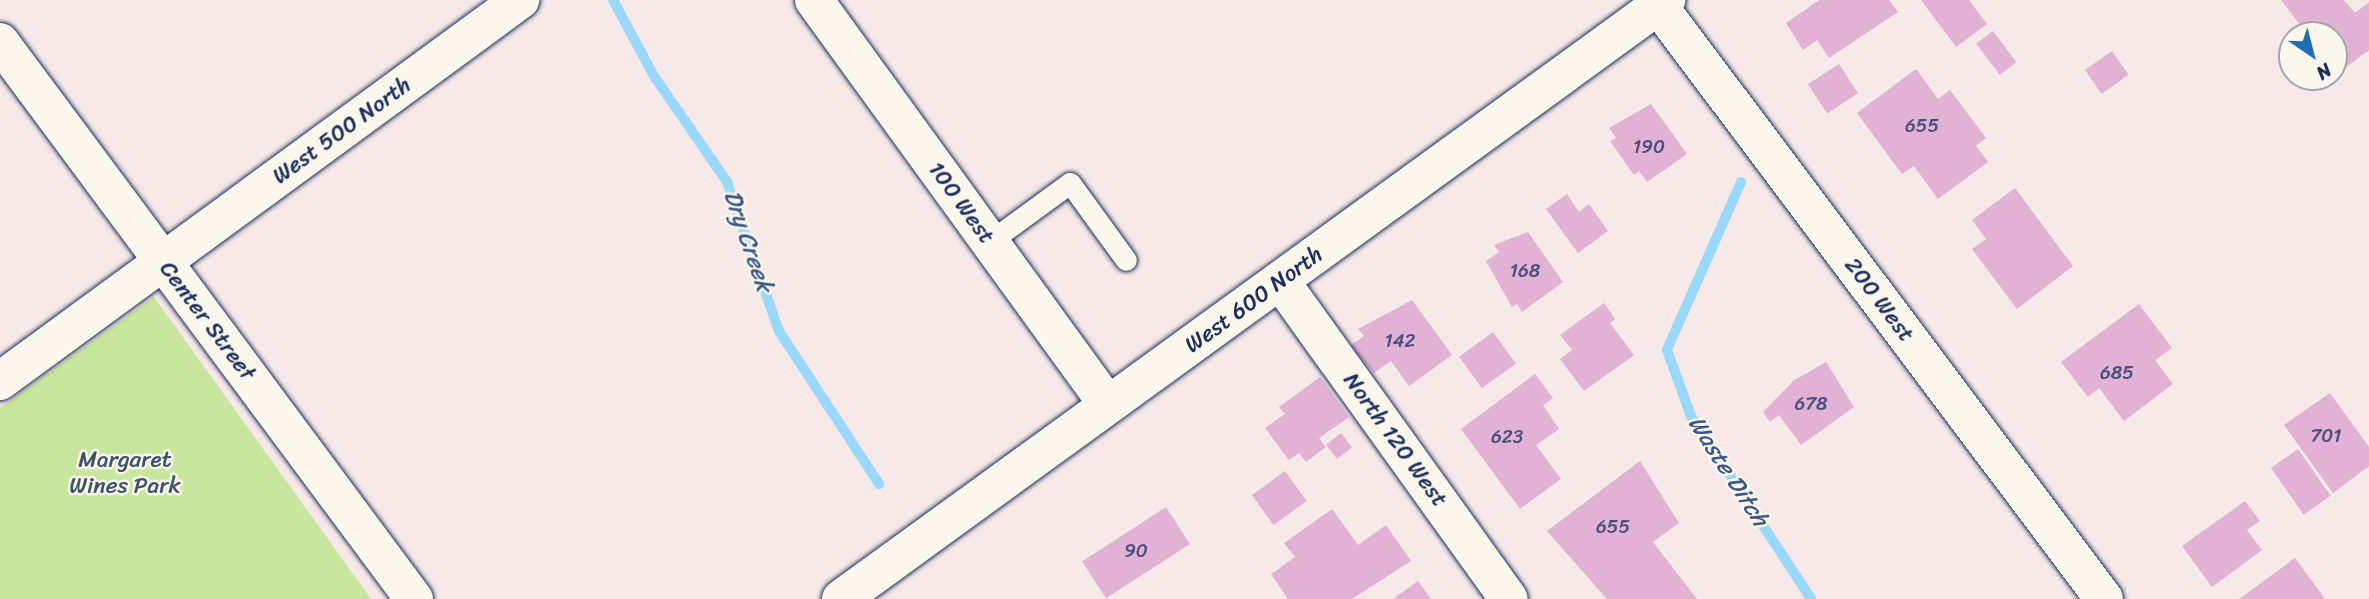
<!DOCTYPE html>
<html>
<head>
<meta charset="utf-8">
<style>
	body { margin:0 }
	#map { position:relative; width:2369px; height:599px; overflow:hidden; background:#f6e9e7; font-family:Sriracha,sans-serif }
	div>[style] { position:absolute }
	.green>* { inset:0; background:#c8e69d }
	.stream>* { height:10px; margin:-5px; padding:0 5px; transform-origin:5px; border-radius:5px; background:#9ad8fb }
	.building>* { inset:0; background:#e1b2d4; transform-origin:0 0 }
	.roads { filter:drop-shadow(0 0 2px #1b2f5e) drop-shadow(0 0 2px #1b2f5e) }
	.service>* { height:21px; margin:-10.5px; padding:0 10.5px; transform-origin:10.5px; border-radius:10.5px; background:#fbf7ec }
	.minor>* { height:38px; margin:-19px; padding:0 19px; transform-origin:19px; border-radius:19px; background:#fbf7ec }
	.tertiary>* { height:38px; margin:-19px; padding:0 19px; transform-origin:19px; border-radius:19px; background:#fbf7ec }
	span { translate:-50% -50%; white-space:nowrap; text-align:center; line-height:1.15; -webkit-text-stroke:5px #fbf7ec; paint-order:stroke }
	.number-label { font-size:19px; color:#4c507c }
	.number-label span { -webkit-text-stroke-width:0 }
	.street-label { font-size:23px; color:#1b2f5e }
	.park-label { font-size:23px; color:#3e546b }
	.water-label { font-size:24px; color:#3b5985; font-style:italic }
	.north { position:absolute; left:2278px; top:21px; width:70px; height:70px; box-sizing:border-box; background:#fbf7ec; border:2px solid #a1a7b3; border-radius:50%; rotate:145deg; font-size:19px; font-weight:700; line-height:28px; text-align:center; color:#1b2f5e }
	.north::after { content:''; display:block; margin:auto; width:24px; height:32px; background:#1f6fb2; clip-path:polygon(50% 0,100% 100%,50% 72%,0 100%) }
</style>
</head>
<body>
<div id="map">
	<div class="green">
		<div style="clip-path:polygon(154px 297px,371px 599px,0 599px,0 408px)"></div>
	</div>
	<div class="stream">
		<div style="left:613px;top:0;width:86px;rotate:61.7deg"></div>
		<div style="left:654px;top:76px;width:129px;rotate:55.4deg"></div>
		<div style="left:727px;top:182px;width:158px;rotate:70.8deg"></div>
		<div style="left:779px;top:331px;width:183px;rotate:56.8deg"></div>
		<div style="left:1741px;top:182px;width:184px;rotate:113.8deg"></div>
		<div style="left:1667px;top:350px;width:70px;rotate:70deg"></div>
		<div style="left:1691px;top:416px;width:219px;rotate:56.7deg"></div>
	</div>
	<div class="building">
		<div style="clip-path:polygon(1819px 0,1889px 0,1898px 12px,1829px 58px,1817px 40px,1803px 50px,1786px 23px)"></div>
		<div style="clip-path:polygon(1921px 0,1969px 0,1987px 24px,1956px 47px)"></div>
		<div style="clip-path:polygon(2281px 0,2344px 0,2355px 13px,2369px 2px,2369px 50px,2337px 74px,2334px 35px,2308px 35px)"></div>
		<div style="left:1993px;top:31px;width:39px;height:21px;rotate:53deg"></div>
		<div style="left:2112px;top:51px;width:29px;height:33px;rotate:55deg"></div>
		<div style="left:1839px;top:64px;width:35px;height:37px;rotate:57deg"></div>
		<div style="clip-path:polygon(1916px 69px,1938px 99px,1950px 90px,1986px 138px,1976px 146px,1988px 162px,1938px 199px,1914px 166px,1902px 174px,1857px 113px)"></div>
		<div style="clip-path:polygon(1651px 104px,1687px 154px,1647px 182px,1639px 171px,1634px 175px,1610px 141px,1616px 138px,1609px 128px)"></div>
		<div style="clip-path:polygon(2015px 188px,2073px 266px,2017px 309px,1972px 249px,1986px 239px,1972px 220px)"></div>
		<div style="clip-path:polygon(1567px 194px,1579px 212px,1589px 204px,1608px 231px,1578px 253px,1546px 209px)"></div>
		<div style="clip-path:polygon(1528px 232px,1563px 282px,1522px 312px,1517px 304px,1512px 307px,1486px 261px,1499px 252px,1494px 245px)"></div>
		<div style="clip-path:polygon(1412px 300px,1452px 355px,1409px 386px,1391px 361px,1374px 373px,1350px 346px,1364px 336px,1358px 329px)"></div>
		<div style="clip-path:polygon(1604px 303px,1615px 319px,1610px 323px,1634px 355px,1584px 391px,1560px 359px,1572px 350px,1560px 335px)"></div>
		<div style="clip-path:polygon(2139px 304px,2172px 348px,2155px 360px,2173px 384px,2124px 421px,2099px 388px,2088px 397px,2061px 362px)"></div>
		<div style="left:1493px;top:332px;width:39px;height:42px;rotate:54deg"></div>
		<div style="clip-path:polygon(1826px 362px,1854px 407px,1801px 445px,1779px 415px,1770px 422px,1763px 412px,1793px 381px)"></div>
		<div style="clip-path:polygon(1535px 374px,1553px 398px,1543px 405px,1559px 429px,1536px 445px,1561px 479px,1520px 509px,1461px 429px)"></div>
		<div style="clip-path:polygon(1320px 377px,1349px 417px,1319px 438px,1326px 447px,1306px 462px,1299px 453px,1289px 460px,1265px 428px,1285px 414px,1279px 407px)"></div>
		<div style="clip-path:polygon(2330px 393px,2369px 447px,2369px 466px,2333px 493px,2284px 425px)"></div>
		<div style="left:1341px;top:433px;width:18px;height:19px;rotate:52deg"></div>
		<div style="left:2298px;top:449px;width:57px;height:33px;rotate:55deg"></div>
		<div style="clip-path:polygon(1640px 461px,1679px 523px,1653px 542px,1697px 599px,1607px 599px,1547px 531px)"></div>
		<div style="left:1285px;top:471px;width:37px;height:41px;rotate:54deg"></div>
		<div style="clip-path:polygon(2245px 501px,2260px 521px,2247px 530px,2262px 550px,2212px 587px,2182px 546px)"></div>
		<div style="left:1166px;top:507px;width:44px;height:100px;rotate:57deg"></div>
		<div style="clip-path:polygon(1332px 509px,1358px 545px,1386px 525px,1411px 561px,1352px 599px,1288px 599px,1271px 574px,1295px 557px,1284px 543px)"></div>
		<div style="clip-path:polygon(2295px 558px,2325px 599px,2239px 599px)"></div>
		<div style="clip-path:polygon(1418px 581px,1431px 599px,1393px 599px)"></div>
	</div>
	<div class="roads">
		<div class="service">
			<div style="left:989px;top:242px;width:100px;rotate:-36.1deg"></div>
			<div style="left:1070px;top:183px;width:95px;rotate:54deg"></div>
		</div>
		<div class="minor">
			<div style="left:814px;top:0;width:500px;rotate:54.02deg"></div>
			<div style="left:1654px;top:0;width:749px;rotate:53.08deg"></div>
			<div style="left:1281px;top:282px;width:390px;rotate:54.3deg"></div>
			<div style="left:0;top:381px;width:645px;rotate:-36.23deg"></div>
			<div style="left:841px;top:599px;width:1020px;rotate:-35.98deg"></div>
		</div>
		<div class="tertiary">
			<div style="left:0;top:42px;width:694px;rotate:53.38deg"></div>
		</div>
	</div>
	<div class="number-label">
		<span style="left:1922px;top:126px">655</span>
		<span style="left:1649px;top:147px">190</span>
		<span style="left:1525px;top:271px">168</span>
		<span style="left:1400px;top:341px">142</span>
		<span style="left:2117px;top:373px">685</span>
		<span style="left:1811px;top:404px">678</span>
		<span style="left:2326px;top:436px">701</span>
		<span style="left:1507px;top:437px">623</span>
		<span style="left:1613px;top:527px">655</span>
		<span style="left:1136px;top:551px">90</span>
	</div>
	<div class="street-label">
		<span style="left:342px;top:131px;rotate:-36deg">West 500 North</span>
		<span style="left:961px;top:203px;rotate:54deg">100 West</span>
		<span style="left:1254px;top:300px;rotate:-36deg">West 600 North</span>
		<span style="left:1879px;top:300px;rotate:53deg">200 West</span>
		<span style="left:207px;top:321px;rotate:53deg">Center Street</span>
		<span style="left:1395px;top:440px;rotate:54deg">North 120 West</span>
	</div>
	<div class="park-label">
		<span style="left:125px;top:473px">Margaret<br>Wines Park</span>
	</div>
	<div class="water-label">
		<span style="left:748px;top:241px;rotate:71deg">Dry Creek</span>
		<span style="left:1728px;top:471px;rotate:57deg">Waste Ditch</span>
	</div>
	<div class="north">N</div>
</div>
</body>
</html>
